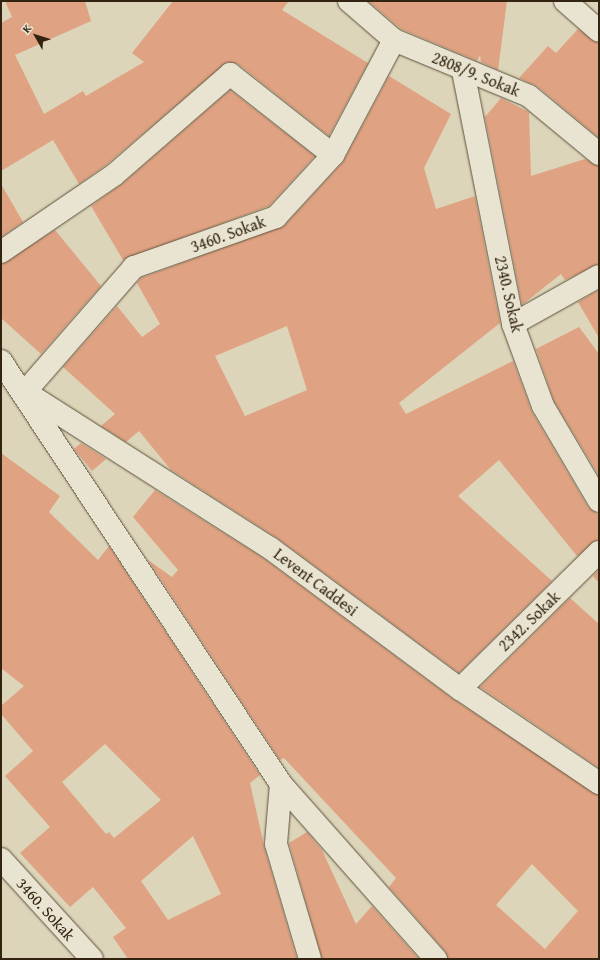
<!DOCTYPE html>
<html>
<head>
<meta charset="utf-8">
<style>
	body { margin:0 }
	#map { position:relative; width:600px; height:960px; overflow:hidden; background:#ddd5b9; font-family:"Gentium Book Plus",serif }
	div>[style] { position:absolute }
	.building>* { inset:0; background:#dfa282 }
	.roads { filter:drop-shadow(0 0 1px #5d503b) drop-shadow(0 0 1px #5d503b) }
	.minor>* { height:22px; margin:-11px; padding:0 11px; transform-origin:11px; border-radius:11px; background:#e9e4d2 }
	span { translate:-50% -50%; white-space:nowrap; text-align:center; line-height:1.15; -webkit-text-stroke:3px #e9e4d2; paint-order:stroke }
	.street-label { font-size:16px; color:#322411 }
	.frame { position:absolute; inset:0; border:2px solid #322411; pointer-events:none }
	.north { position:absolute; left:16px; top:16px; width:40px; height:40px; -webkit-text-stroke:3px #e9e4d2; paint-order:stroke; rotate:309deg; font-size:11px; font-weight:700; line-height:16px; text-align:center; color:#322411 }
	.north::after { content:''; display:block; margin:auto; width:14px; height:18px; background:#322411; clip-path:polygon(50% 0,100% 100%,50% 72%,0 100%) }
</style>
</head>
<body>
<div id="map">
	<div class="building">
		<div style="clip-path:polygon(5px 1px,85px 1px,91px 21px,15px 55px,44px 114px,83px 91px,86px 96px,144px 62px,132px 53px,173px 1px,289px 1px,282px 10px,368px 63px,329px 136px,238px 64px,227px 62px,106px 165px,79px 184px,53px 140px,1px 171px,1px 23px,12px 17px)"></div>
		<div style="clip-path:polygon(368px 1px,507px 1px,498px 70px,481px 62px,480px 55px,477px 61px,401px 29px)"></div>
		<div style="clip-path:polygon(578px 29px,599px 43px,599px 138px,537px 86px,519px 78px,548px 46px,556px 53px)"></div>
		<div style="clip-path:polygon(evenodd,389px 76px,451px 114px,424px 168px,436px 209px,475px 196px,500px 323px,399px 403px,406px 414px,513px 361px,532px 412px,588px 507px,599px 515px,599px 540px,577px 556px,499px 460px,458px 496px,552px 581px,459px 673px,277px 538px,171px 470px,139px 431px,126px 442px,101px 426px,115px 414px,63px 367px,117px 306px,142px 337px,160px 324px,137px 283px,141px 278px,285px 225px,343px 162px,389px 76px,287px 326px,307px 390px,245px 416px,215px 356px,287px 326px)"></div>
		<div style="clip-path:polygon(230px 90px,315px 156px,269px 206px,123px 260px,91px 206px,122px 184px)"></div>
		<div style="clip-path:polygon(501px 98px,529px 112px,531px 176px,585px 159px,599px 166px,599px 264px,565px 280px,561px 274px,522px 305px,485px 117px)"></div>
		<div style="clip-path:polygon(1px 184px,23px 222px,1px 237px)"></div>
		<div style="clip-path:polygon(55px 230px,101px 286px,41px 354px,1px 318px,1px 264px)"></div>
		<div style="clip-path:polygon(599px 290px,599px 338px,578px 302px)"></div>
		<div style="clip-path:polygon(579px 327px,599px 354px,598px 474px,554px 401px,536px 349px)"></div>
		<div style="clip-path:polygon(81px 443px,106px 459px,92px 471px,74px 449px)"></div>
		<div style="clip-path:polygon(evenodd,1px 453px,60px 496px,49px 512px,98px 560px,109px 546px,260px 775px,250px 783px,265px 850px,297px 959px,128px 959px,113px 937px,126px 928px,93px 887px,70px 907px,20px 853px,50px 827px,5px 776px,33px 751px,1px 714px,1px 706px,24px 686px,1px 668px,1px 453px,105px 744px,161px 800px,114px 838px,109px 832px,106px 834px,62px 782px,105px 744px,1px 453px,193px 836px,221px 894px,168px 920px,141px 881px,193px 836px)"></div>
		<div style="clip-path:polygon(evenodd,155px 490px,263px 558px,453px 699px,599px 795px,599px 959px,448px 959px,445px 951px,389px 887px,396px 878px,284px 758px,280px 760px,148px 560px,172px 577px,178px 570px,133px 517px,155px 490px,532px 864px,578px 911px,545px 949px,496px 905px,532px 864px)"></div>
		<div style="clip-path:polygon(599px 570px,599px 583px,593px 576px)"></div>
		<div style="clip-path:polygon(570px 598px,599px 624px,599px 768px,480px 687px)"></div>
		<div style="clip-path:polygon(307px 832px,322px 850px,356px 924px,372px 906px,419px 959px,322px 959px,289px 843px)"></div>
	</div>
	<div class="roads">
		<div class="minor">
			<div style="left:349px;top:1px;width:60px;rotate:40.9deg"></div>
			<div style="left:394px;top:40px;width:146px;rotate:22.5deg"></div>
			<div style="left:529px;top:96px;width:91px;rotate:39.6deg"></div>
			<div style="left:565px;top:1px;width:45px;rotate:41.4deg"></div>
			<div style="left:394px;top:40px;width:130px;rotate:117.9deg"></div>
			<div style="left:333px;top:155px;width:84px;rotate:132.6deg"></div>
			<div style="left:276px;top:217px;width:151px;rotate:160.6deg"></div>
			<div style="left:134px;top:267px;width:166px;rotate:131.1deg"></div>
			<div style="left:25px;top:392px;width:290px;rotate:32.5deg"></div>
			<div style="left:270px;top:548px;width:237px;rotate:36.6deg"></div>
			<div style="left:460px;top:689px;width:168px;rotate:34.1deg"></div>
			<div style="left:463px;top:71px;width:258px;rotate:78.8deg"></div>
			<div style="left:513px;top:324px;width:87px;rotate:69.9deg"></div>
			<div style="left:543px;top:406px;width:110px;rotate:59.5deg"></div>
			<div style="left:1px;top:252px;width:137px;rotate:-34.3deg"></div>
			<div style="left:114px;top:175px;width:154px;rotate:-41deg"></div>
			<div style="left:230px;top:74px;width:131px;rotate:38.2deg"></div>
			<div style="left:513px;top:324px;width:98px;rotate:-29.2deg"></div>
			<div style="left:1px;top:361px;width:507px;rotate:56.5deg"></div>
			<div style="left:281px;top:784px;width:234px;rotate:48.5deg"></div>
			<div style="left:460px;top:689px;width:195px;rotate:-44.6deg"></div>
			<div style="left:281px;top:784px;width:60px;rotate:94.8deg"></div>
			<div style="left:276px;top:844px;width:120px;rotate:73.5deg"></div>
			<div style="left:1px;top:859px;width:135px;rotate:47.7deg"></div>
		</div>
	</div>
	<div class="street-label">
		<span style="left:476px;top:74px;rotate:22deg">2808/9. Sokak</span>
		<span style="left:228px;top:234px;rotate:-20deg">3460. Sokak</span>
		<span style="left:509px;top:294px;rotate:77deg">2340. Sokak</span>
		<span style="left:316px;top:582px;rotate:37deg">Levent Caddesi</span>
		<span style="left:529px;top:621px;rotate:-44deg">2342. Sokak</span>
		<span style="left:46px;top:909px;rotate:48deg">3460. Sokak</span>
	</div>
	<div class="frame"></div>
	<div class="north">K</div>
</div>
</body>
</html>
